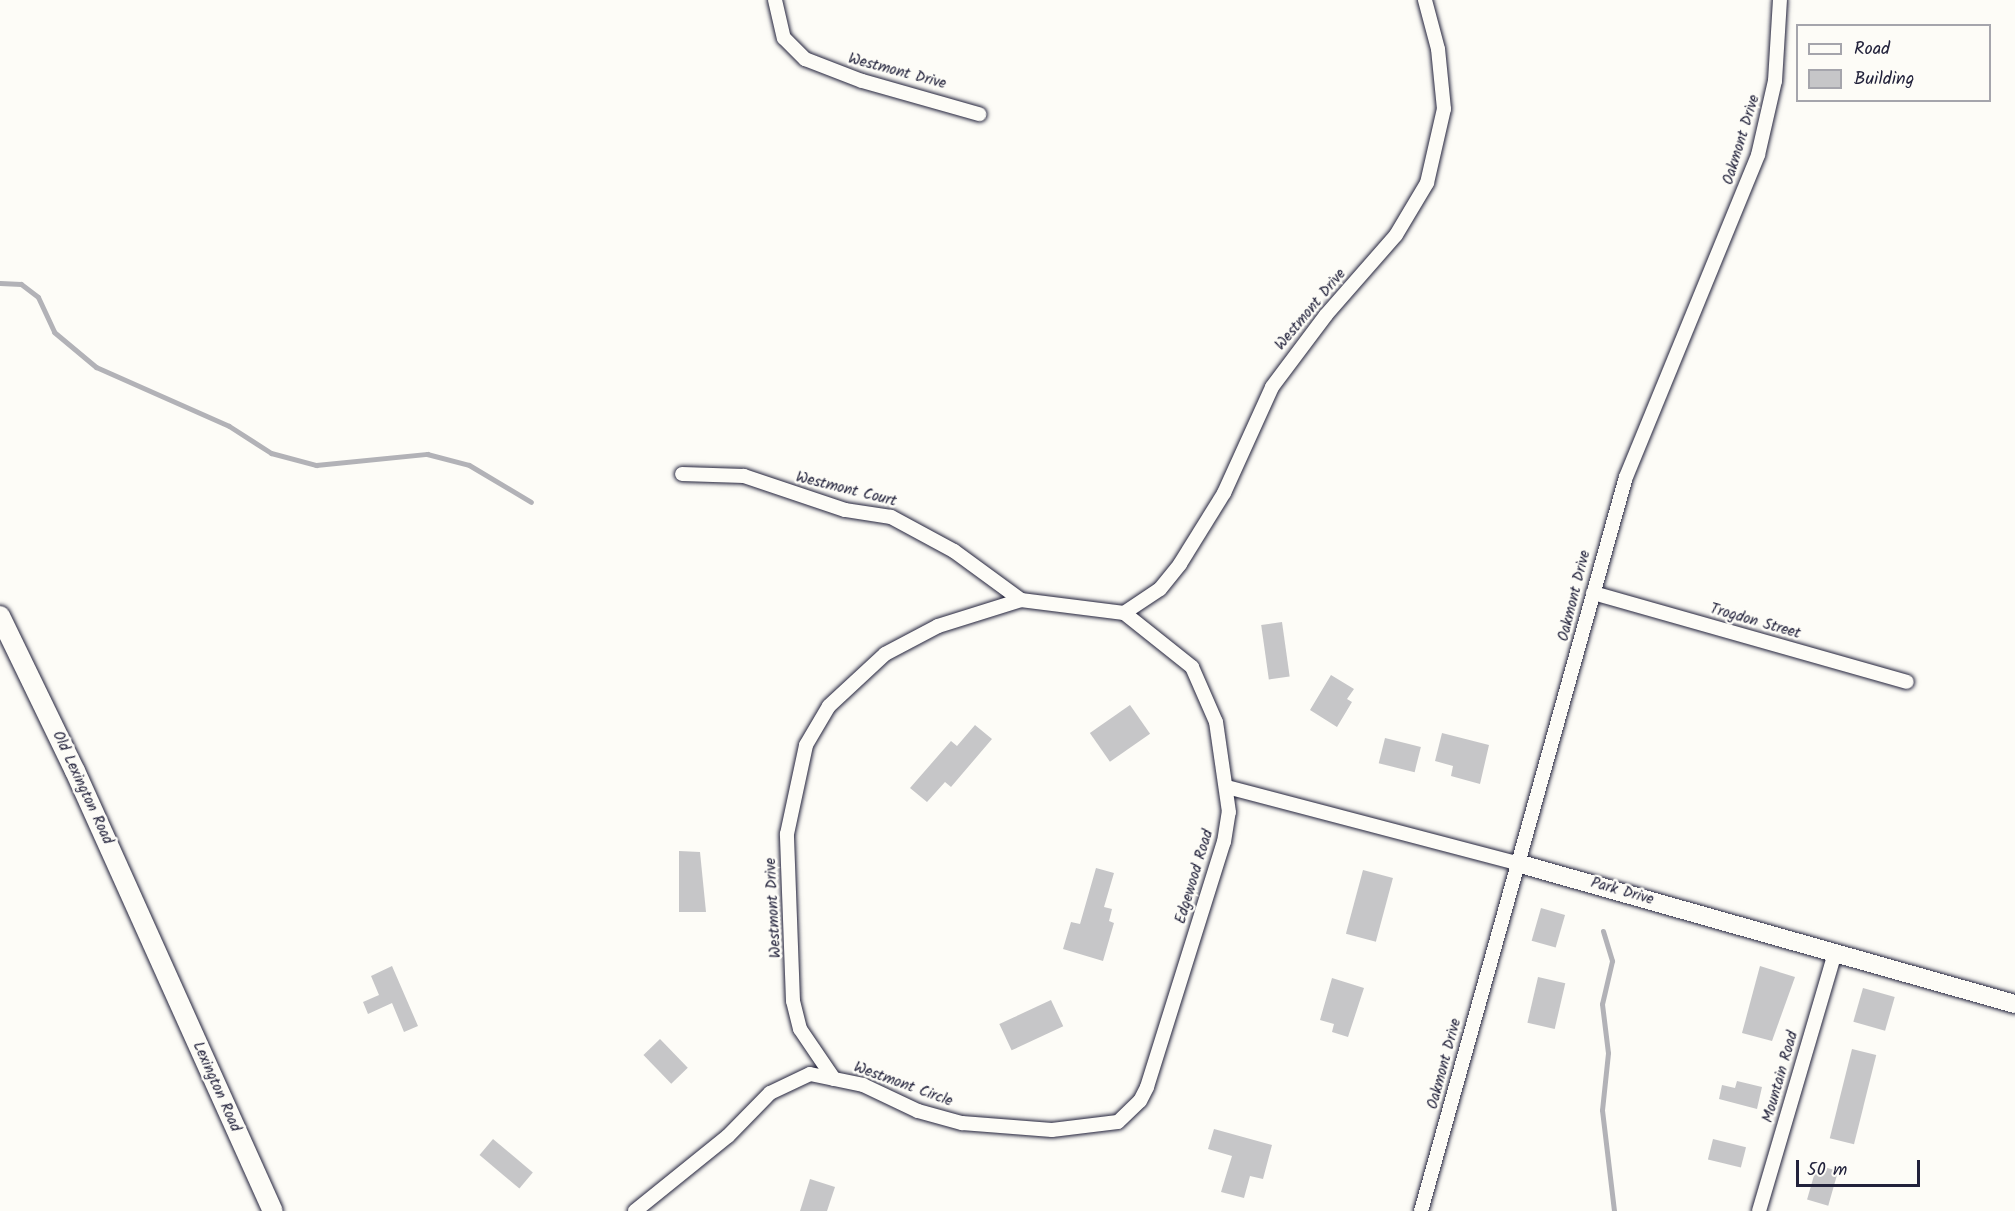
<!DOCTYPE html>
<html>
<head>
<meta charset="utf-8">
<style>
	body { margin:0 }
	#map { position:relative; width:2015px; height:1211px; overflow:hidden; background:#fdfcf7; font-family:Kalam,sans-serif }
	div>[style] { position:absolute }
	.stream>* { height:5px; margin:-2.5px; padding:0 2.5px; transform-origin:2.5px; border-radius:2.5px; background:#b2b2b7 }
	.building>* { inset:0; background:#c6c6c8; transform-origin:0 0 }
	.roads { filter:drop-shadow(0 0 2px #22223b) drop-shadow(0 0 2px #22223b) }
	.minor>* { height:14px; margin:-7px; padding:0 7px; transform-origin:7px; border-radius:7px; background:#fdfcf7 }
	.tertiary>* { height:18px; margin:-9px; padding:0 9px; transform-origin:9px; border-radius:9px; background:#fdfcf7 }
	.secondary>* { height:20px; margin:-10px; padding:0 10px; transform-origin:10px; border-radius:10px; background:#fdfcf7 }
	span { translate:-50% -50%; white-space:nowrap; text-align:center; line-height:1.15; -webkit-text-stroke:5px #fdfcf7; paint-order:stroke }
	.street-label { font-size:15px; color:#22223b }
	.legend { position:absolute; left:1796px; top:24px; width:195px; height:78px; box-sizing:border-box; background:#fdfcf7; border:2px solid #a5a5ac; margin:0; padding:8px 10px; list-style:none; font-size:18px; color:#22223b }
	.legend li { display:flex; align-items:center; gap:12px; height:30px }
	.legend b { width:30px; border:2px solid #a5a5ac }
	.scale { position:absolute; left:1796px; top:1160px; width:124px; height:27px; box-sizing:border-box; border:3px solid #22223b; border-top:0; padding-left:8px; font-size:18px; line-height:21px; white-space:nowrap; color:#22223b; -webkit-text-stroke:4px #fdfcf7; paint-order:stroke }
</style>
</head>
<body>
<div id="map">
	<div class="stream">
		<div style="left:0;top:283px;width:21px;rotate:3deg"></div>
		<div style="left:21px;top:284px;width:21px;rotate:37deg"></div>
		<div style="left:38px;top:297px;width:38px;rotate:65deg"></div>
		<div style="left:54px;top:332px;width:55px;rotate:39.8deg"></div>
		<div style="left:96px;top:367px;width:145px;rotate:23.9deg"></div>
		<div style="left:229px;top:426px;width:50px;rotate:32.7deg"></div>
		<div style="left:271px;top:453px;width:47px;rotate:14.9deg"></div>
		<div style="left:316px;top:465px;width:112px;rotate:-5.7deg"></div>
		<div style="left:427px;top:454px;width:43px;rotate:14.7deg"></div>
		<div style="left:469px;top:465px;width:72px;rotate:30.8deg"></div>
		<div style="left:1603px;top:931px;width:31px;rotate:73deg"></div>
		<div style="left:1612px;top:961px;width:44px;rotate:103.1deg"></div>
		<div style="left:1602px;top:1004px;width:49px;rotate:83deg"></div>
		<div style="left:1608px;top:1053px;width:57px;rotate:96deg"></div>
		<div style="left:1602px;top:1110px;width:102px;rotate:83.2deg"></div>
	</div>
	<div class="building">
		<div style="left:1282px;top:622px;width:55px;height:21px;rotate:82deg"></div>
		<div style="clip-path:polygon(1331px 675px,1354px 689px,1347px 699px,1352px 702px,1337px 727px,1310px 710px)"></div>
		<div style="left:1130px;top:705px;width:35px;height:49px;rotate:55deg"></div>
		<div style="clip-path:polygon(975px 725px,992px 739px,951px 787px,945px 782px,927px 802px,910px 788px,951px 741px,957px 746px)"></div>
		<div style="clip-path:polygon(1442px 733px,1489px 745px,1480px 784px,1451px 776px,1453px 766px,1435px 761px)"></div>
		<div style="left:1385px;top:738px;width:37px;height:26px;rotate:14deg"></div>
		<div style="clip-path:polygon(679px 851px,700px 852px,706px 912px,679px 912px)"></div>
		<div style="clip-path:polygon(1096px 868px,1114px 873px,1104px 907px,1112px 909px,1109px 921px,1114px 923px,1103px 961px,1063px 949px,1071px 922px,1080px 924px)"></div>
		<div style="left:1363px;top:870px;width:31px;height:66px;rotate:15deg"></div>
		<div style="left:1541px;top:908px;width:25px;height:34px;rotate:16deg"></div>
		<div style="clip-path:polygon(392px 966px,418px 1026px,404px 1032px,392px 1003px,368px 1014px,363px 1002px,379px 995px,371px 976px)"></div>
		<div style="clip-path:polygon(1760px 966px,1795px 977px,1772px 1041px,1742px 1033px)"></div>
		<div style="left:1538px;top:977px;width:28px;height:47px;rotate:13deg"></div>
		<div style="clip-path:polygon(1332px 978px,1364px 988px,1348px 1037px,1332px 1032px,1334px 1024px,1320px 1020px)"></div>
		<div style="left:1863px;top:988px;width:33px;height:35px;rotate:16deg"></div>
		<div style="left:1051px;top:1000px;width:29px;height:57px;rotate:65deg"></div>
		<div style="left:660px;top:1039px;width:40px;height:23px;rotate:46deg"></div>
		<div style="left:1852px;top:1049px;width:25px;height:92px;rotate:14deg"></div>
		<div style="clip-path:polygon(1737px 1081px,1762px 1087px,1757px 1109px,1719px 1099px,1722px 1085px,1735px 1088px)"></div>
		<div style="clip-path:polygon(1214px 1129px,1272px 1145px,1263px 1179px,1250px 1176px,1244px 1198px,1221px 1192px,1232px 1156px,1208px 1149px)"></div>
		<div style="left:493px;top:1139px;width:52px;height:21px;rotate:40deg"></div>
		<div style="left:1713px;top:1139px;width:34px;height:21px;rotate:14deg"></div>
		<div style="left:1817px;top:1165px;width:22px;height:36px;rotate:16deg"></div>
		<div style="clip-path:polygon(810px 1179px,835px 1187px,827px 1211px,800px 1211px)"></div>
	</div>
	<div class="roads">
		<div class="minor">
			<div style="left:775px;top:0;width:39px;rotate:77deg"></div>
			<div style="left:784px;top:38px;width:30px;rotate:45deg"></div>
			<div style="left:805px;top:59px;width:61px;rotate:21.1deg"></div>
			<div style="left:862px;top:81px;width:122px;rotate:15.8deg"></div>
			<div style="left:1593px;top:593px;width:326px;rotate:15.8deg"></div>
			<div style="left:1124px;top:613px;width:43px;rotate:-33.7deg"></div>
			<div style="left:1160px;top:589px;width:32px;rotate:-51deg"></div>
			<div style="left:1180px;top:564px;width:84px;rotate:-58.2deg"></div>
			<div style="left:1224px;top:493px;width:116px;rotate:-65.6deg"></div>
			<div style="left:1272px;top:387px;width:90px;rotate:-53.1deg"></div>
			<div style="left:1326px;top:315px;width:106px;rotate:-48.8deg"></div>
			<div style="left:1396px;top:235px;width:61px;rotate:-59.2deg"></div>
			<div style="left:1427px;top:183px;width:76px;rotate:-77.1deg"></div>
			<div style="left:1444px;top:109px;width:60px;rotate:-95.7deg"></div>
			<div style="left:1438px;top:49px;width:51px;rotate:-104.9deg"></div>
			<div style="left:1227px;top:787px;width:300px;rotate:14.7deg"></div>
			<div style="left:834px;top:1079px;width:60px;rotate:-124.2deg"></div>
			<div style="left:800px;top:1029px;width:29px;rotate:-104deg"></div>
			<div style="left:793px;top:1001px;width:167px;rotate:-92.1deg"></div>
			<div style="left:787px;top:834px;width:91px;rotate:-77.9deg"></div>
			<div style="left:806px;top:745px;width:45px;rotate:-59.5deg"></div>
			<div style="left:829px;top:706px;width:76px;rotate:-42.9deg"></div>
			<div style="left:885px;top:654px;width:60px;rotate:-27.8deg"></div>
			<div style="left:938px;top:626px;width:87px;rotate:-17.4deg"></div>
			<div style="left:635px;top:1211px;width:119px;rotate:-38.9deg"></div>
			<div style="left:728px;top:1136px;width:60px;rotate:-45.7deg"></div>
			<div style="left:770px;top:1093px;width:44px;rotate:-25.4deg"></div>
			<div style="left:810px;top:1074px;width:54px;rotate:11.7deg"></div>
			<div style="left:863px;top:1085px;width:61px;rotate:25.3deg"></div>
			<div style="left:918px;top:1111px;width:46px;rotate:15.3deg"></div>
			<div style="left:962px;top:1123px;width:90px;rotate:4.4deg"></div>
			<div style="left:1052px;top:1130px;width:66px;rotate:-6.9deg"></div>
			<div style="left:1118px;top:1122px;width:30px;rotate:-44deg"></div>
			<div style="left:1140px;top:1101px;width:16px;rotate:-63deg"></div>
			<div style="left:1147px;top:1087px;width:257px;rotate:-72.6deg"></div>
			<div style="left:1224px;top:842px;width:30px;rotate:-81deg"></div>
			<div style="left:1229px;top:812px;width:91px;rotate:-98.2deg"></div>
			<div style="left:1216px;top:722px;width:60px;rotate:-113.6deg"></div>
			<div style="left:1192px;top:667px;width:87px;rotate:-141.5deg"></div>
			<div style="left:1124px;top:613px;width:104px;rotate:-172.8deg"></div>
			<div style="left:1021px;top:600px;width:83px;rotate:-143.8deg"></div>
			<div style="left:954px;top:551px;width:72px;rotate:-151.6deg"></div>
			<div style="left:891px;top:517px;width:47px;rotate:-171.3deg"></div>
			<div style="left:845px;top:510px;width:107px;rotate:-161.4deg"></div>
			<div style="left:744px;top:476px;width:62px;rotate:-178.2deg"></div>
			<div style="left:1421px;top:1211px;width:762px;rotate:-74.4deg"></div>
			<div style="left:1626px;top:477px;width:348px;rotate:-67.7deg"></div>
			<div style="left:1758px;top:155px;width:76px;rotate:-77.1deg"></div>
			<div style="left:1775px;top:81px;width:81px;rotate:-86.5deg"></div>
			<div style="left:1759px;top:1211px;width:270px;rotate:-73.6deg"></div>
		</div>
		<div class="tertiary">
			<div style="left:1517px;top:863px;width:518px;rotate:15.81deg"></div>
		</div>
		<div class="secondary">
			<div style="left:0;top:616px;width:172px;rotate:64.2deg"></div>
			<div style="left:75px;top:771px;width:482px;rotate:65.8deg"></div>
		</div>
	</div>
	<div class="street-label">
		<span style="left:897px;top:72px;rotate:15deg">Westmont Drive</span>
		<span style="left:1742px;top:140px;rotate:-73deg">Oakmont Drive</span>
		<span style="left:1311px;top:310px;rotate:-50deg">Westmont Drive</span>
		<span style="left:846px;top:490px;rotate:14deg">Westmont Court</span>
		<span style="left:1575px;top:596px;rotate:-76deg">Oakmont Drive</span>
		<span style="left:1755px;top:622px;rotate:16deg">Trogdon Street</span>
		<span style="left:82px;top:788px;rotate:65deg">Old Lexington Road</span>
		<span style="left:1195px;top:877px;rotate:-73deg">Edgewood Road</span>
		<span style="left:1622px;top:892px;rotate:16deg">Park Drive</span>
		<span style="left:774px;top:908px;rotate:-93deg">Westmont Drive</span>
		<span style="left:1445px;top:1064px;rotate:-75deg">Oakmont Drive</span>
		<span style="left:1781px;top:1077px;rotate:-74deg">Mountain Road</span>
		<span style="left:903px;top:1085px;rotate:20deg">Westmont Circle</span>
		<span style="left:216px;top:1087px;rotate:66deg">Lexington Road</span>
	</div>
	<ul class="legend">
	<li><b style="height:8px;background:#fdfcf7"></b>Road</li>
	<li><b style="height:16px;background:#c6c6c8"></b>Building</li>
	</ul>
	<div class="scale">50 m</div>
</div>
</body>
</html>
